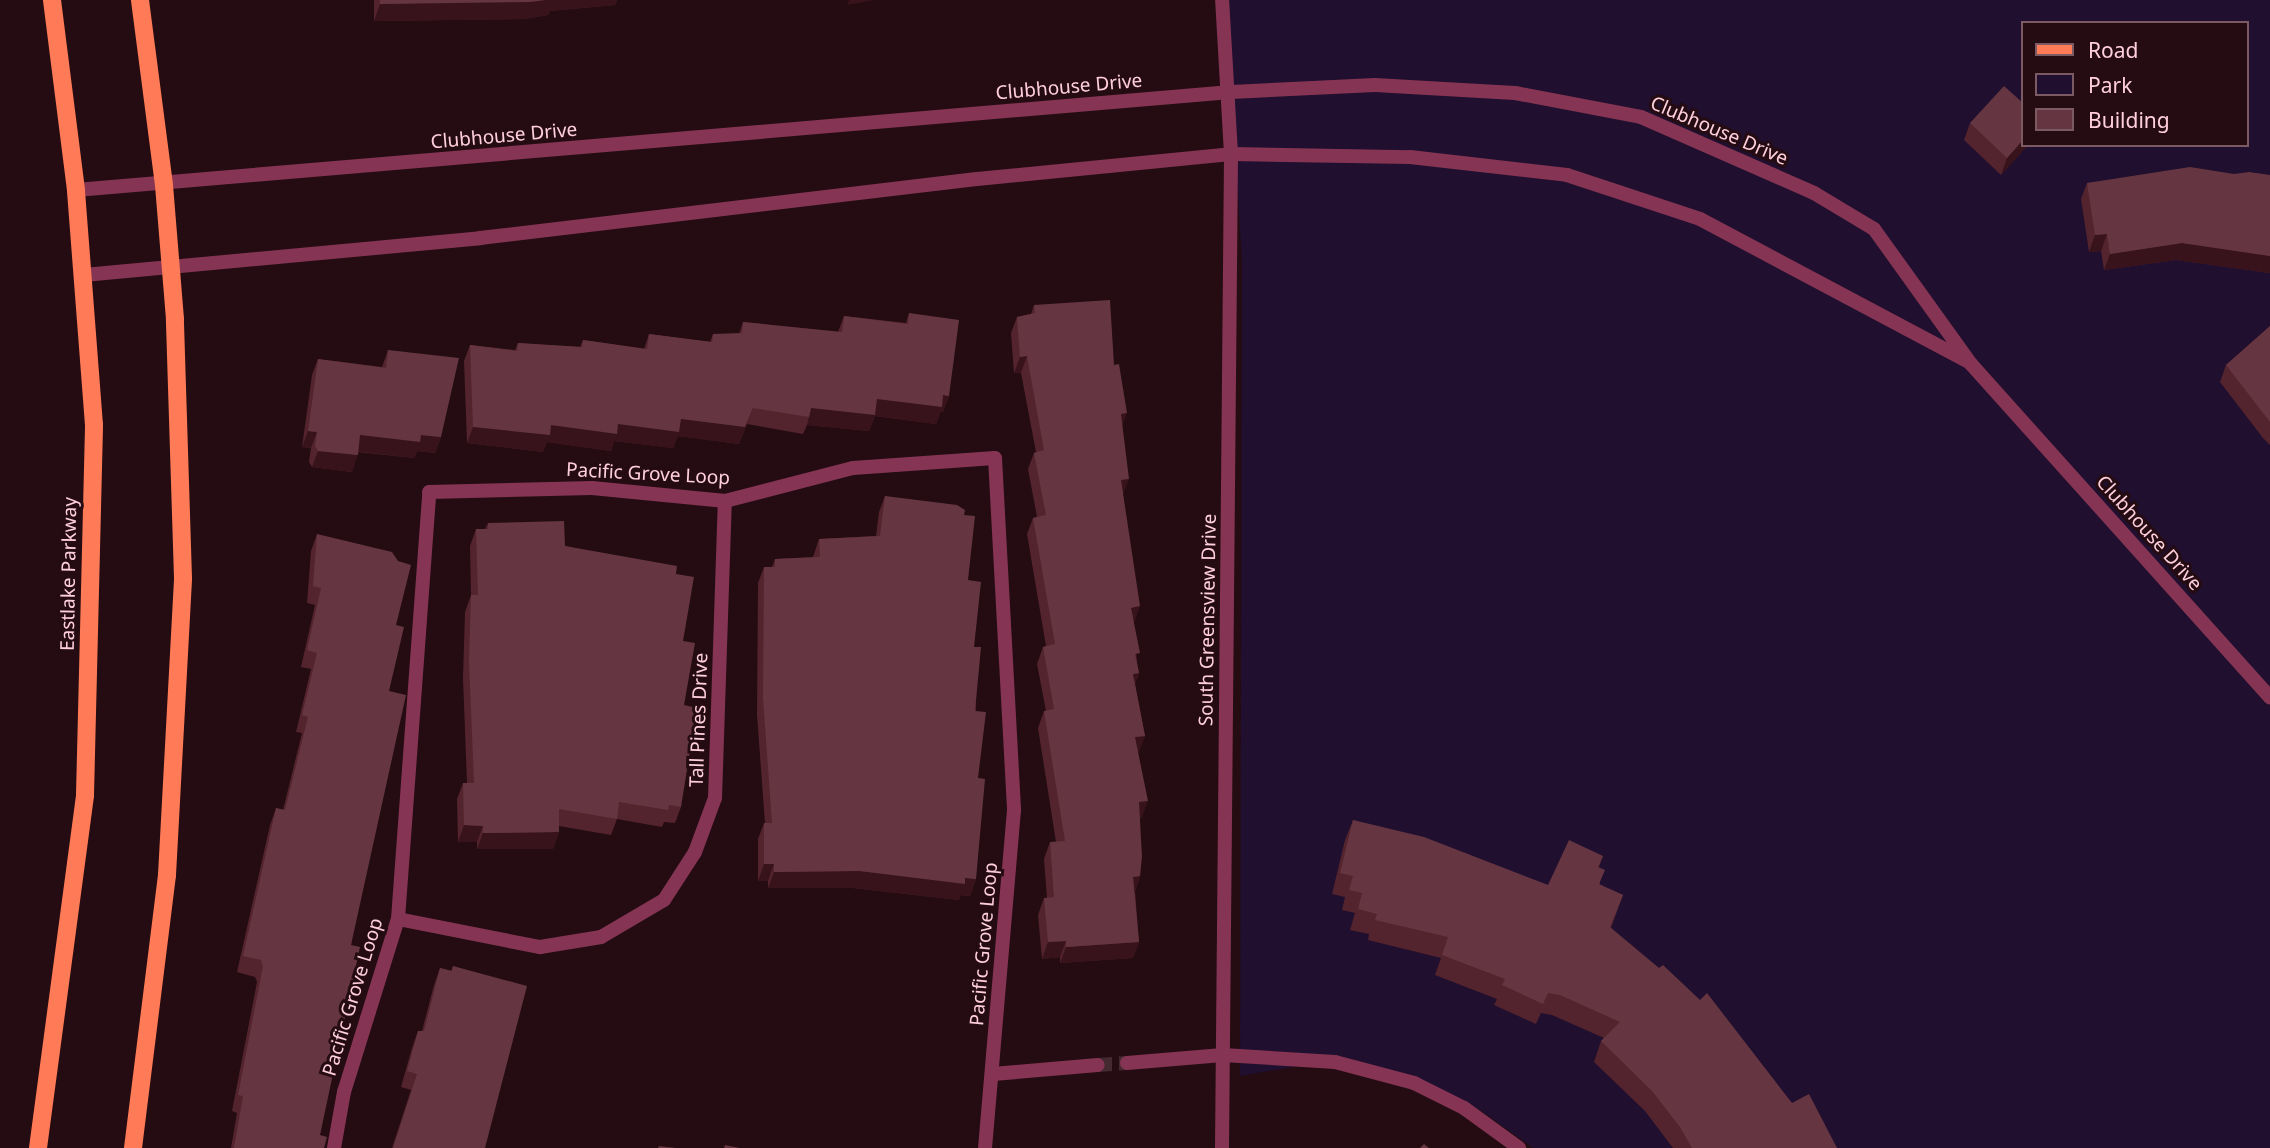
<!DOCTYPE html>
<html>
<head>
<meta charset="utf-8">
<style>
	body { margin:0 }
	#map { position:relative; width:2270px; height:1148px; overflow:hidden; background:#240c12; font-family:"Noto Sans",sans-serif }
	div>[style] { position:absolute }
	.green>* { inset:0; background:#200f2e }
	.minor-tunnel>* { height:14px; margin-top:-7px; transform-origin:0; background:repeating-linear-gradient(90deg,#452930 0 14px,transparent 0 21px) }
	.minor>* { height:14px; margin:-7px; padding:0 7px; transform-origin:7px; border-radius:7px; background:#863453 }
	.tertiary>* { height:14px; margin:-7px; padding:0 7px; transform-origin:7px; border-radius:7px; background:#863453 }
	.primary>* { height:18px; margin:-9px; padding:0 9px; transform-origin:9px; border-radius:9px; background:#ff7a56 }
	.wall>* { inset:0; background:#53242e }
	.shaded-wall>* { inset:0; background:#38131b }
	.building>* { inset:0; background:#653641 }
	span { translate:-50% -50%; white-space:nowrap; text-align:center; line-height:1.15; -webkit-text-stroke:6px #240c12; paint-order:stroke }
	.street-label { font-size:19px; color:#ffcfdd }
	.legend { position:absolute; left:2021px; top:21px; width:228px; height:126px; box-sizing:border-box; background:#240c12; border:2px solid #7c5a63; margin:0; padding:9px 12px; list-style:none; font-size:21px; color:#ffcfdd }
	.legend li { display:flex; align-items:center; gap:14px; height:35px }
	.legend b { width:35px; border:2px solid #7c5a63 }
</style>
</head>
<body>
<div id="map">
	<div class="green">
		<div style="clip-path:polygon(evenodd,1226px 0,2270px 0,2270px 1148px,1533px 1148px,1481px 1111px,1423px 1085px,1362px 1070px,1305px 1065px,1240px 1076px,1242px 262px,1226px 0,2023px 23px,2247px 23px,2247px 145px,2023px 145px,2023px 23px)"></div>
	</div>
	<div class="minor-tunnel">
		<div style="left:1098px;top:1065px;width:29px;rotate:-4deg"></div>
	</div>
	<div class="minor">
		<div style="left:398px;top:919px;width:145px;rotate:11.2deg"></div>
		<div style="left:540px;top:947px;width:62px;rotate:-9.3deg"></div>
		<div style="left:601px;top:937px;width:73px;rotate:-30.4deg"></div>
		<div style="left:664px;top:900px;width:57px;rotate:-57.1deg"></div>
		<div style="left:695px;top:852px;width:58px;rotate:-69.7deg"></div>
		<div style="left:715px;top:798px;width:297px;rotate:-88.1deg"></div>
		<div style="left:1127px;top:1063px;width:96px;rotate:-4.8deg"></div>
		<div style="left:1223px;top:1055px;width:112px;rotate:3.6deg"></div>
		<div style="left:1335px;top:1062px;width:82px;rotate:14.9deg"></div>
		<div style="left:1414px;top:1083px;width:56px;rotate:26.6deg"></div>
		<div style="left:1464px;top:1108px;width:68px;rotate:36deg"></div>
		<div style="left:993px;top:1074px;width:105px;rotate:-4.9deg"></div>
		<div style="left:334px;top:1148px;width:57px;rotate:-79.9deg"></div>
		<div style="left:344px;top:1092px;width:181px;rotate:-72.7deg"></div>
		<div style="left:398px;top:919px;width:428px;rotate:-85.8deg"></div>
		<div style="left:429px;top:492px;width:163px;rotate:-1.4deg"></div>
		<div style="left:592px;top:488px;width:134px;rotate:5.6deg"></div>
		<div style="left:725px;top:501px;width:132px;rotate:-14.5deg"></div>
		<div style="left:853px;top:468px;width:142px;rotate:-4deg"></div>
		<div style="left:995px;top:458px;width:353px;rotate:86.9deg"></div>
		<div style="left:1014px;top:810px;width:339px;rotate:94.9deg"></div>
	</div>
	<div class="tertiary">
		<div style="left:76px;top:190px;width:1159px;rotate:-4.85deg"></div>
		<div style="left:1231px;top:92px;width:144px;rotate:-2.8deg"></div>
		<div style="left:1375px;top:85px;width:140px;rotate:3.3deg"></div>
		<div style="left:1515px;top:93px;width:128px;rotate:10.8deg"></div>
		<div style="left:1641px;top:117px;width:189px;rotate:23.7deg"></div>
		<div style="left:1814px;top:193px;width:70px;rotate:31deg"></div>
		<div style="left:1874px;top:229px;width:166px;rotate:54.3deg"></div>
		<div style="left:1971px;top:364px;width:448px;rotate:48.1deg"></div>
		<div style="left:84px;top:275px;width:398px;rotate:-5.3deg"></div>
		<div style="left:480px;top:238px;width:500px;rotate:-6.77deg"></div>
		<div style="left:977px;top:179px;width:255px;rotate:-5.6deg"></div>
		<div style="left:1231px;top:154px;width:179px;rotate:1deg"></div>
		<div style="left:1410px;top:157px;width:158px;rotate:6.5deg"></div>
		<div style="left:1567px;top:175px;width:140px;rotate:18.3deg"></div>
		<div style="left:1700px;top:219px;width:302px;rotate:28deg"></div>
		<div style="left:1222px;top:1148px;width:994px;rotate:-89.48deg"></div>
		<div style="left:1231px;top:154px;width:154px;rotate:-93.3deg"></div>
	</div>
	<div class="primary">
		<div style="left:38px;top:1148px;width:356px;rotate:-82.4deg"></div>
		<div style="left:85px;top:795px;width:370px;rotate:-88.6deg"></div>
		<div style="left:94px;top:425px;width:236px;rotate:-94.4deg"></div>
		<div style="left:76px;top:190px;width:192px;rotate:-97.2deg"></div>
		<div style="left:133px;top:1148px;width:275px;rotate:-82.9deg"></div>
		<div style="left:167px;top:875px;width:297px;rotate:-86.9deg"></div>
		<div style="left:183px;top:578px;width:259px;rotate:-91.8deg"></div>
		<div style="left:175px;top:319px;width:134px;rotate:-94.7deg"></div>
		<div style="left:164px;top:185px;width:187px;rotate:-97.4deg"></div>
	</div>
	<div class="wall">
		<div style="clip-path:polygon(374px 0,617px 0,615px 5px,550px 11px,548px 15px,524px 19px,374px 21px)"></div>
		<div style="clip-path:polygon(1970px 123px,2023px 145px,2028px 145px,2001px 175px,1964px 140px)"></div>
		<div style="clip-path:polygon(2234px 174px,2270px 175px,2270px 273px,2176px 260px,2104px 270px,2101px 251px,2089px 252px,2081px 199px,2087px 183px)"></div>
		<div style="clip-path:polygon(1034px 305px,1114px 365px,1122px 427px,1123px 495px,1137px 662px,1139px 673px,1135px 684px,1145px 736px,1138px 752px,1142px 817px,1140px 818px,1140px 876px,1135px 891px,1139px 942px,1133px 958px,1060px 963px,1060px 957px,1042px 959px,1038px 915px,1044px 898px,1047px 898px,1044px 859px,1050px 842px,1056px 842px,1038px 728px,1044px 711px,1046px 711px,1037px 664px,1043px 647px,1046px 646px,1027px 534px,1033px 518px,1037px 517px,1028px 469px,1034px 453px,1036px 452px,1021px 373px,1014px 373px,1011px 333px,1017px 317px,1031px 314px)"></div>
		<div style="clip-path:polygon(909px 313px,949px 396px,943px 412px,940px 412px,936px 424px,875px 416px,869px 431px,807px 425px,803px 434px,747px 424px,739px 444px,678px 436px,673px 448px,614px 441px,611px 451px,547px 442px,543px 452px,467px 443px,464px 361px,470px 345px,515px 350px,518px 343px,580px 347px,583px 340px,644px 349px,649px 334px,710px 342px,713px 334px,739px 334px,743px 322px,838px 332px,844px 316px,906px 323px)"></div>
		<div style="clip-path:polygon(2270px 326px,2270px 445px,2263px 438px,2220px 382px,2226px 365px)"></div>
		<div style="clip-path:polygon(388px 350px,441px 437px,435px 453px,417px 451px,414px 458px,358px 452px,352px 472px,312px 467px,309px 462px,311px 448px,302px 447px,312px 375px,318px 359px,382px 367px)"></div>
		<div style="clip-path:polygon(885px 496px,964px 515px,968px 580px,974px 647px,978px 778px,976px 879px,970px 896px,961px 895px,959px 900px,853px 888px,768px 888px,768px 881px,758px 881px,758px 839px,764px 823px,765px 823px,757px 715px,758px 583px,764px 567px,772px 567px,775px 559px,813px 557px,819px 539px,876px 536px,879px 512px)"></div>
		<div style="clip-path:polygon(488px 523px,565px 546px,676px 574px,683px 641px,684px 705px,681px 807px,675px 823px,664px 822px,662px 827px,617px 819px,611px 835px,559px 826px,559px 832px,553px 849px,477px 849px,477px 842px,458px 842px,457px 799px,463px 783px,467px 783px,463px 678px,465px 612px,471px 595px,470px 546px,476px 529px,485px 529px)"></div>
		<div style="clip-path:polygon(317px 534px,396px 625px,389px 691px,351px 945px,320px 1135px,324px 1148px,231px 1148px,237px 1113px,232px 1111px,257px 982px,255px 977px,237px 972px,270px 825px,276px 808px,283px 810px,302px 733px,296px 732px,311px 669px,301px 667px,315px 605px,307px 603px,311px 551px)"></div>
		<div style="clip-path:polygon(1353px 820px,1548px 885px,1603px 856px,1599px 867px,1600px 885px,1623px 895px,1611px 928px,1792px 1103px,1837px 1148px,1673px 1148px,1645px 1111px,1594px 1062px,1601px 1041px,1604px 1038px,1552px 1015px,1541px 1013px,1536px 1024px,1494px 1005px,1497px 999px,1435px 975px,1441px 958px,1368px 940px,1369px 934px,1350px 930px,1355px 913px,1342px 910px,1345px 897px,1332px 894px,1345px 840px)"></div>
		<div style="clip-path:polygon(453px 966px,485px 1148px,392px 1148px,411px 1090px,401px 1087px,412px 1048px,418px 1031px,422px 1031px,434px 985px,440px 968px,451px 971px)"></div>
	</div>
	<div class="shaded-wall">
		<div style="clip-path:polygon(546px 0,617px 0,615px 5px,550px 11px,548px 15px,524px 19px,374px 21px,380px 4px)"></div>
		<div style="clip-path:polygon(849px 0,875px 0,847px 5px)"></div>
		<div style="clip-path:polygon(2023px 140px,2023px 145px,2028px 145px,2001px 175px,2007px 158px)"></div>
		<div style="clip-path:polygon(2107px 234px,2101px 251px,2089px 252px,2095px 235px)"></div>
		<div style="clip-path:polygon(2182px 243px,2270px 256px,2270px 273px,2176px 260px,2104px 270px,2110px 254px)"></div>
		<div style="clip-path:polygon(1027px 356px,1021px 373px,1014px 373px,1020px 357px)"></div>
		<div style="clip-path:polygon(943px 395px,949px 396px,943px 412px,940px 412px,936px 424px,875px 416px,869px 431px,807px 425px,811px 408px,877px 399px)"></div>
		<div style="clip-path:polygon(753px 408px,739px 444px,678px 436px,673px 448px,614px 441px,611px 451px,547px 442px,543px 452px,467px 443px,473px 427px,618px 424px,681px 419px)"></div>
		<div style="clip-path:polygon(1127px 413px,1121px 430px,1121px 414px)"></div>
		<div style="clip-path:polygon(308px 431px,317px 432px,311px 448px,302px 447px)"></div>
		<div style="clip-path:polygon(360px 435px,421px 435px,441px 437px,435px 453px,417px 451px,414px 458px,354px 451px)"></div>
		<div style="clip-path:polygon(318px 451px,358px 455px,352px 472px,312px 467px)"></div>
		<div style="clip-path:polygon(1129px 479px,1123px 495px,1121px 480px)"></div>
		<div style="clip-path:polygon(1140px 606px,1134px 623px,1131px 608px)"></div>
		<div style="clip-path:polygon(1139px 673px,1133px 689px,1133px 674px)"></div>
		<div style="clip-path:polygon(1145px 736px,1139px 752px,1129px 754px,1135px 737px)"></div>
		<div style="clip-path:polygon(1148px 801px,1142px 817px,1133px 819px,1139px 802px)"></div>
		<div style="clip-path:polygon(464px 825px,483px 826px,477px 842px,458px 842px)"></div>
		<div style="clip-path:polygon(559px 832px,553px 849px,477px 849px,483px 833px)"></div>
		<div style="clip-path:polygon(764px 864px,774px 864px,768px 881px,758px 881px)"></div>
		<div style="clip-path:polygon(859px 871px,965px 878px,976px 879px,970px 896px,961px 895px,959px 900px,853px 888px,768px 888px,774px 872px)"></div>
		<div style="clip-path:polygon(1140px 876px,1134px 893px,1133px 877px)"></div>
		<div style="clip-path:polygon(1066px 941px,1060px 957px,1042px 959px,1048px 942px)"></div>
		<div style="clip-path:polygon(1139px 942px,1133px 958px,1060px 963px,1066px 947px)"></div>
	</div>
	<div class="building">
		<div style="clip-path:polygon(380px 0,546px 0,530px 2px,380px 4px)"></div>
		<div style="clip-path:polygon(2004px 86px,2023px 103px,2023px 140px,2007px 158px,1970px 123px)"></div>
		<div style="clip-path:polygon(2190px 167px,2234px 174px,2249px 172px,2270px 175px,2270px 256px,2182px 243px,2110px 254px,2107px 234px,2095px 235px,2087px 183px)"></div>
		<div style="clip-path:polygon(1110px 300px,1114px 365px,1119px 364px,1127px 413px,1121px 414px,1129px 479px,1121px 480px,1140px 606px,1131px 608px,1140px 653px,1135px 654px,1139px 673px,1133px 674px,1145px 736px,1135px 737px,1148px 801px,1139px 802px,1142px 857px,1140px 876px,1133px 877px,1139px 942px,1066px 947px,1066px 941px,1048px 942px,1044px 898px,1054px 897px,1050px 842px,1065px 841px,1044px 711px,1054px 709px,1043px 647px,1055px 644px,1033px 518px,1046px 515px,1034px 453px,1044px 450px,1027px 356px,1020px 357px,1017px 317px,1035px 313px,1034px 305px)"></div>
		<div style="clip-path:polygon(909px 313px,959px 320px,949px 396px,943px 395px,942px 407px,877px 399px,875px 415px,811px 408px,809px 417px,753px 408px,745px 427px,681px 419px,679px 432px,618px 424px,617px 434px,551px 425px,550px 435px,473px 427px,470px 345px,517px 351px,518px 343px,582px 347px,583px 340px,647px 349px,649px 334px,712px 342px,713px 334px,742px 333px,743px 322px,842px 332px,844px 316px,908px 324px)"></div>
		<div style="clip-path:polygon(2270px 326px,2270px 422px,2226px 365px)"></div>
		<div style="clip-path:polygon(388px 350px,459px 358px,441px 437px,421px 435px,420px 442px,360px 435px,358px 455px,318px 451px,315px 446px,317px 432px,308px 431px,318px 359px,386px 368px)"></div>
		<div style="clip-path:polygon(885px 496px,957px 505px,965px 510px,964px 515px,975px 516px,968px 580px,981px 582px,974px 647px,981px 647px,975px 711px,986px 712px,978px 778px,985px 779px,976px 879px,965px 878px,965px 884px,859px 871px,774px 872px,774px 864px,764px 864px,764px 823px,772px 823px,763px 698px,764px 567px,775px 567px,775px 559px,820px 557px,819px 539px,880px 536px)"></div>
		<div style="clip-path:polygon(564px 521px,565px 546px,677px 566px,676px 574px,694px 577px,683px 641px,695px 643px,684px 705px,697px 708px,681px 807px,669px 805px,668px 810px,619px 802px,617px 819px,559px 809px,559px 832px,483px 833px,483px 826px,464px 825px,463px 783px,474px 783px,469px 661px,471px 595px,478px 595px,476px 529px,488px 529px,488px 523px)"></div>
		<div style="clip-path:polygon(317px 534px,392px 552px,398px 561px,411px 565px,396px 625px,404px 627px,389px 691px,406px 695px,351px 945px,360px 947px,320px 1135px,327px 1137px,324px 1148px,234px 1148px,243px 1096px,238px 1095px,263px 966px,261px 960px,243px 956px,276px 808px,285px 810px,308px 717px,302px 715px,317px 653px,307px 650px,321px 588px,313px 586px)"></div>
		<div style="clip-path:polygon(1353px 820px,1424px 837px,1548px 885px,1569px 840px,1603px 856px,1598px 867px,1605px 870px,1599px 884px,1623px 895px,1610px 927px,1659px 968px,1663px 965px,1700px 1000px,1707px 993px,1792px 1103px,1809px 1094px,1837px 1148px,1692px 1148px,1680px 1127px,1652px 1091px,1601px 1041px,1620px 1022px,1560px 995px,1548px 993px,1543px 1004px,1502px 985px,1505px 979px,1442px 955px,1448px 937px,1375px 920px,1377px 914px,1358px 909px,1362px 893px,1349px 890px,1353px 876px,1340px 873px)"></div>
		<div style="clip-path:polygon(453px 966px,527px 986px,485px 1148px,393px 1148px,417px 1074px,407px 1071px,418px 1031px,424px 1031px,440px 968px,452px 971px)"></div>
		<div style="clip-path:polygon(1424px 1144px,1429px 1148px,1420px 1148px)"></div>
		<div style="clip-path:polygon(725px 1145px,740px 1148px,724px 1148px)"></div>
		<div style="clip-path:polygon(659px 1146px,676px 1148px,658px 1148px)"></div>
	</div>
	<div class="street-label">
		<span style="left:1069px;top:87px;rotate:-5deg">Clubhouse Drive</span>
		<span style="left:1719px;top:131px;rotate:23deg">Clubhouse Drive</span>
		<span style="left:504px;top:136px;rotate:-5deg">Clubhouse Drive</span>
		<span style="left:648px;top:474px;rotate:3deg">Pacific Grove Loop</span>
		<span style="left:2149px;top:533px;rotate:48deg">Clubhouse Drive</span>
		<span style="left:69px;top:574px;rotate:-89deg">Eastlake Parkway</span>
		<span style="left:1208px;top:620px;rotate:-89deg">South Greensview Drive</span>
		<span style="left:699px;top:720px;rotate:-88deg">Tall Pines Drive</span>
		<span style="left:984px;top:944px;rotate:-85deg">Pacific Grove Loop</span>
		<span style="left:353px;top:997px;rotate:-73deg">Pacific Grove Loop</span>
	</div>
	<ul class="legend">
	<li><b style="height:9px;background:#ff7a56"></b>Road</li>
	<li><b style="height:19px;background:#200f2e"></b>Park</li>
	<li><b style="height:19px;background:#653641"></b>Building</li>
	</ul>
</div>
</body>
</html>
